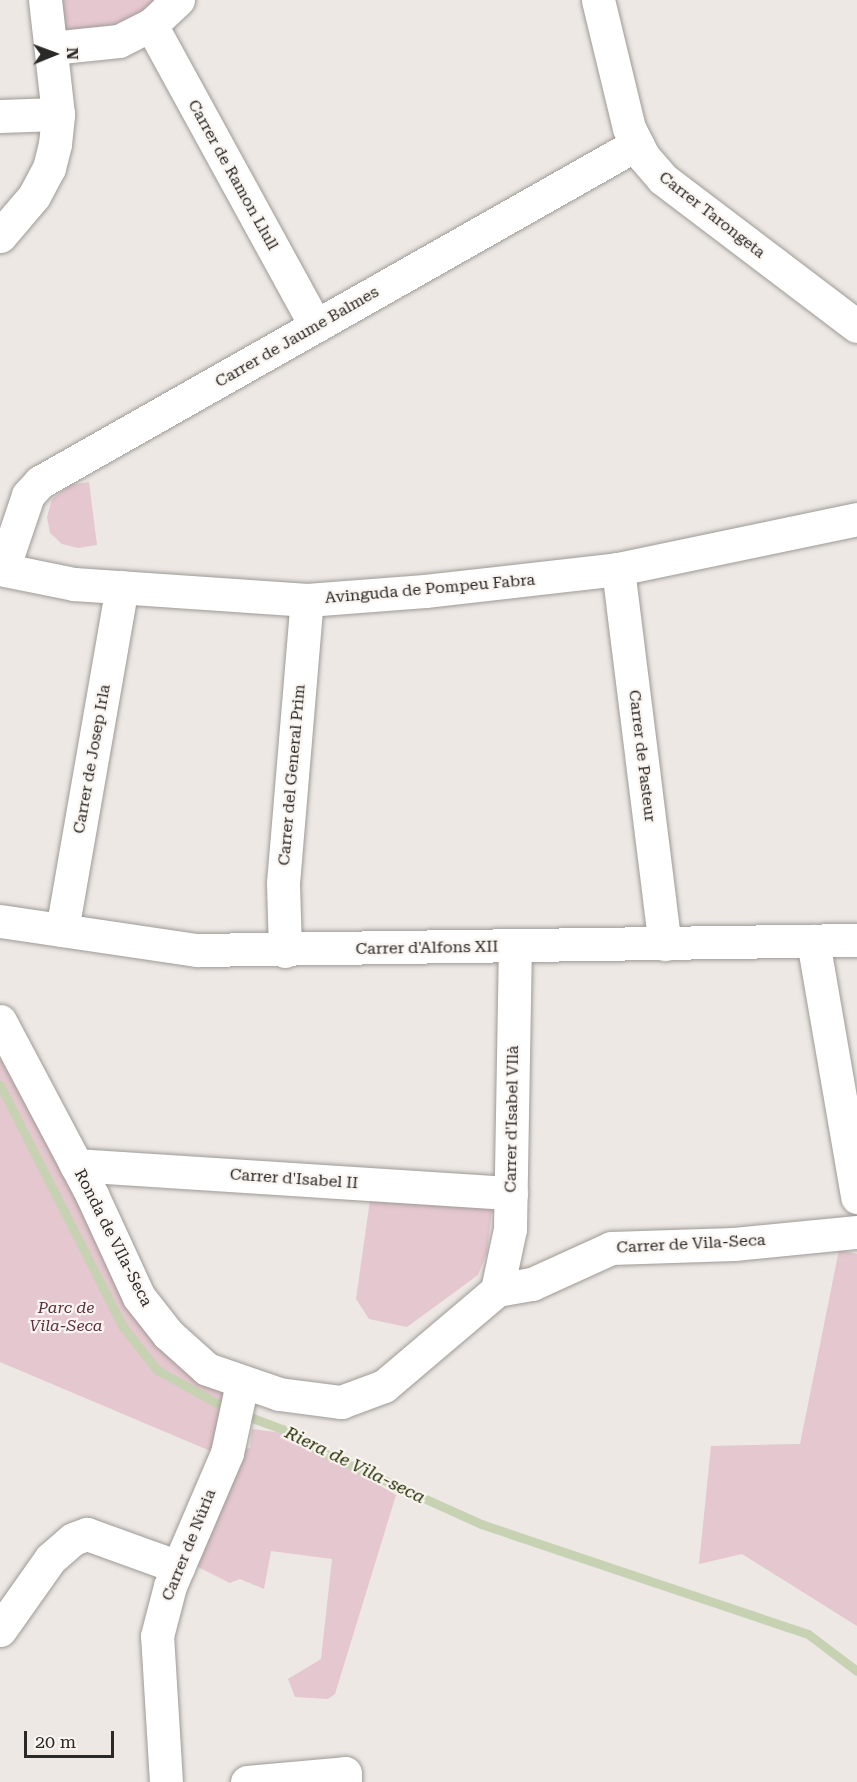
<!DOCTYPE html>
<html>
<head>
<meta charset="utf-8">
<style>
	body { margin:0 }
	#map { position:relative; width:857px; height:1782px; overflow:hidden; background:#ede8e4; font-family:"Roboto Serif",serif }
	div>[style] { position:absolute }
	.green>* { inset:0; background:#e5c7cf }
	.stream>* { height:9px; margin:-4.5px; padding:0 4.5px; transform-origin:4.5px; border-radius:4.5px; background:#c7d2b3 }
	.roads { filter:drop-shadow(0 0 2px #9e9a96) drop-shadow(0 0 2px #9e9a96) }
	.minor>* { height:33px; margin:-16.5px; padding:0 16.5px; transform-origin:16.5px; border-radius:16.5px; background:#fff }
	.tertiary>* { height:33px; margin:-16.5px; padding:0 16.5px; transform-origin:16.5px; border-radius:16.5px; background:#fff }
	span { translate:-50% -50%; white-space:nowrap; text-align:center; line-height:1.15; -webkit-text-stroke:4.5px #faf5f1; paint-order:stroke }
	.street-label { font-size:16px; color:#2b2927 }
	.park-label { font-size:16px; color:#5e2d3f; font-style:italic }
	.water-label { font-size:18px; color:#233000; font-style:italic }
	.north { position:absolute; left:24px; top:24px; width:60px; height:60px; -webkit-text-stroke:4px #faf5f1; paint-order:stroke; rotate:89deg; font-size:16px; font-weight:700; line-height:24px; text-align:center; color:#2b2927 }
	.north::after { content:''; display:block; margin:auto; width:21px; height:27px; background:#2b2927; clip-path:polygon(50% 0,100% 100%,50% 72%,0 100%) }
	.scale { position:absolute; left:24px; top:1731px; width:90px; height:27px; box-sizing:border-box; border:3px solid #2b2927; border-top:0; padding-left:8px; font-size:18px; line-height:21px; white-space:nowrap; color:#2b2927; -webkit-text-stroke:4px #faf5f1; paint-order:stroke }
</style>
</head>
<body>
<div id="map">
	<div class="green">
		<div style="clip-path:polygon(58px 0,161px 0,128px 25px,69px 31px,64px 28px)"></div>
		<div style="clip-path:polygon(89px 482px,97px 545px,78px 548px,62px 544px,50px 533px,47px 517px,52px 499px,71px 485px)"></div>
		<div style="clip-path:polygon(0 1046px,137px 1314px,231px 1387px,215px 1453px,0 1362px)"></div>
		<div style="clip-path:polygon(370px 1200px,492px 1209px,487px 1252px,478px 1275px,407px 1327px,369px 1319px,356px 1299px)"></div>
		<div style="clip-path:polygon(839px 1250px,857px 1254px,857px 1626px,742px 1554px,699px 1564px,711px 1446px,800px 1444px)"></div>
		<div style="clip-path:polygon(252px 1429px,291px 1434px,396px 1495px,335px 1694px,328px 1699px,295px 1697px,288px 1679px,321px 1659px,332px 1559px,271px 1551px,264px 1589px,240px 1579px,230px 1583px,188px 1562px,234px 1452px,250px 1448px)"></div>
	</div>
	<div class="stream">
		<div style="left:0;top:1085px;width:271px;rotate:63.1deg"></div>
		<div style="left:123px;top:1327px;width:55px;rotate:51.7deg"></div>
		<div style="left:157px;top:1370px;width:82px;rotate:29.1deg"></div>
		<div style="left:242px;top:1414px;width:43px;rotate:20.6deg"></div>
		<div style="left:282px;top:1429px;width:55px;rotate:29.4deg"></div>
		<div style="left:330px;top:1456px;width:166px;rotate:24.2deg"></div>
		<div style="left:481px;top:1524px;width:345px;rotate:18.6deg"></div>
		<div style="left:808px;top:1634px;width:61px;rotate:37.1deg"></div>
	</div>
	<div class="roads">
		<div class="minor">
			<div style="left:598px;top:0;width:132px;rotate:76.4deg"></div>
			<div style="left:629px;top:128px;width:31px;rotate:63deg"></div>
			<div style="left:643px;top:156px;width:30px;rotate:49deg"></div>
			<div style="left:663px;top:179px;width:243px;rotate:37.2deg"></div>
			<div style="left:151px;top:25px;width:343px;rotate:61.3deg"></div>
			<div style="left:51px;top:48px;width:68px;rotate:-5.9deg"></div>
			<div style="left:119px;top:41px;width:36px;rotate:-27deg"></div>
			<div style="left:151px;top:25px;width:37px;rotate:-43deg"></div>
			<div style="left:0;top:116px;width:58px;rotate:-2deg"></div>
			<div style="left:0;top:236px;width:52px;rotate:-49.6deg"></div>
			<div style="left:34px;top:196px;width:32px;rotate:-62deg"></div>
			<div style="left:49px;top:168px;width:25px;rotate:-76deg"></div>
			<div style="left:55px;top:144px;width:30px;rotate:-84deg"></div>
			<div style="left:58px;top:114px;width:115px;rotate:-96.5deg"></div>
			<div style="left:3px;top:569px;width:78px;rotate:-71.3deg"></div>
			<div style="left:28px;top:495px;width:18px;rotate:-47deg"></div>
			<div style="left:40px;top:482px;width:686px;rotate:-29.52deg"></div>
			<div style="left:618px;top:569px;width:378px;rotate:82.9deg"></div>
			<div style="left:0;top:921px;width:199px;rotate:8.4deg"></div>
			<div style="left:197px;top:950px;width:660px;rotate:-0.87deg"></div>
			<div style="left:62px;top:930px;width:348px;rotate:-80.1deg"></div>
			<div style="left:813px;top:941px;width:260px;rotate:80.2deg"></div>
			<div style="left:285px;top:951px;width:68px;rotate:-91.7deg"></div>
			<div style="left:283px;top:883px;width:284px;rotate:-85.2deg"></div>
			<div style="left:0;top:1021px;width:197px;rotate:62.1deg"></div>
			<div style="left:92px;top:1195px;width:112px;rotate:65.3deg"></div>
			<div style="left:139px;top:1297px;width:47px;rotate:51.9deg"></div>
			<div style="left:168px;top:1334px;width:52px;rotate:41.9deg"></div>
			<div style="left:207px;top:1369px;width:76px;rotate:19.1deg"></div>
			<div style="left:279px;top:1394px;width:63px;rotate:7.4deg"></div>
			<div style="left:341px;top:1402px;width:46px;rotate:-20.4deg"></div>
			<div style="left:384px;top:1386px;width:148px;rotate:-40.3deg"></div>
			<div style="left:76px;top:1165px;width:436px;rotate:3.7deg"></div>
			<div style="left:497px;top:1290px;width:36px;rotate:-10deg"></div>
			<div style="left:532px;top:1284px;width:87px;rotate:-24.5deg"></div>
			<div style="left:611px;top:1248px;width:123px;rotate:-1.9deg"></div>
			<div style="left:734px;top:1244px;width:124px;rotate:-5.6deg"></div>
			<div style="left:497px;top:1290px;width:62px;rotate:-78deg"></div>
			<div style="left:510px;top:1229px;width:282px;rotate:-89deg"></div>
			<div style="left:0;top:1630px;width:87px;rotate:-54.8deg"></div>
			<div style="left:50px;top:1559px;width:30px;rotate:-41deg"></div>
			<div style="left:73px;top:1539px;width:15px;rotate:-20deg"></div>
			<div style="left:87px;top:1534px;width:97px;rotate:19.9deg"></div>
			<div style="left:166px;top:1782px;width:146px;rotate:-93.5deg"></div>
			<div style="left:157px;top:1636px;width:52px;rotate:-75.4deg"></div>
			<div style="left:170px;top:1586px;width:145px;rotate:-66.8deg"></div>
			<div style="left:227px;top:1453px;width:72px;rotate:-77.9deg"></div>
			<div style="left:247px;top:1782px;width:98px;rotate:-5.2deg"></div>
			<div style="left:345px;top:1773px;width:9px;rotate:90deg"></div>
		</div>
		<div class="tertiary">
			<div style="left:0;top:569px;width:76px;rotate:11.5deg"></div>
			<div style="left:74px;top:584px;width:234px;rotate:3.9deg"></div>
			<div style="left:307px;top:600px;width:118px;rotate:-4.4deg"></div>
			<div style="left:425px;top:591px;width:194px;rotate:-6.5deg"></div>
			<div style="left:618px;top:569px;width:244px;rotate:-11.8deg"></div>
		</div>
	</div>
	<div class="street-label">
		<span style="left:233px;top:175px;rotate:61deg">Carrer de Ramon Llull</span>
		<span style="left:712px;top:215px;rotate:38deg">Carrer Tarongeta</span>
		<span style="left:297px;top:337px;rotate:-30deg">Carrer de Jaume Balmes</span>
		<span style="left:430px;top:589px;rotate:-5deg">Avinguda de Pompeu Fabra</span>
		<span style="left:642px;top:756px;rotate:83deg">Carrer de Pasteur</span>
		<span style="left:92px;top:759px;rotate:-80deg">Carrer de Josep Irla</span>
		<span style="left:292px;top:775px;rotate:-85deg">Carrer del General Prim</span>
		<span style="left:427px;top:948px;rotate:-1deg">Carrer d'Alfons XII</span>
		<span style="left:512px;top:1119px;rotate:-89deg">Carrer d'Isabel VIlà</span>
		<span style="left:294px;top:1179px;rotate:4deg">Carrer d'Isabel II</span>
		<span style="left:113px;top:1238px;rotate:63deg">Ronda de VIla-Seca</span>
		<span style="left:691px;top:1244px;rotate:-3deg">Carrer de Vila-Seca</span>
		<span style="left:189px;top:1545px;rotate:-68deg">Carrer de Núria</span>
	</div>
	<div class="park-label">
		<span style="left:66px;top:1317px">Parc de<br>Vila-Seca</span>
	</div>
	<div class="water-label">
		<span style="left:355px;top:1465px;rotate:26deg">Riera de Vila-seca</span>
	</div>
	<div class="north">N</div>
	<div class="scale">20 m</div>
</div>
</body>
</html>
